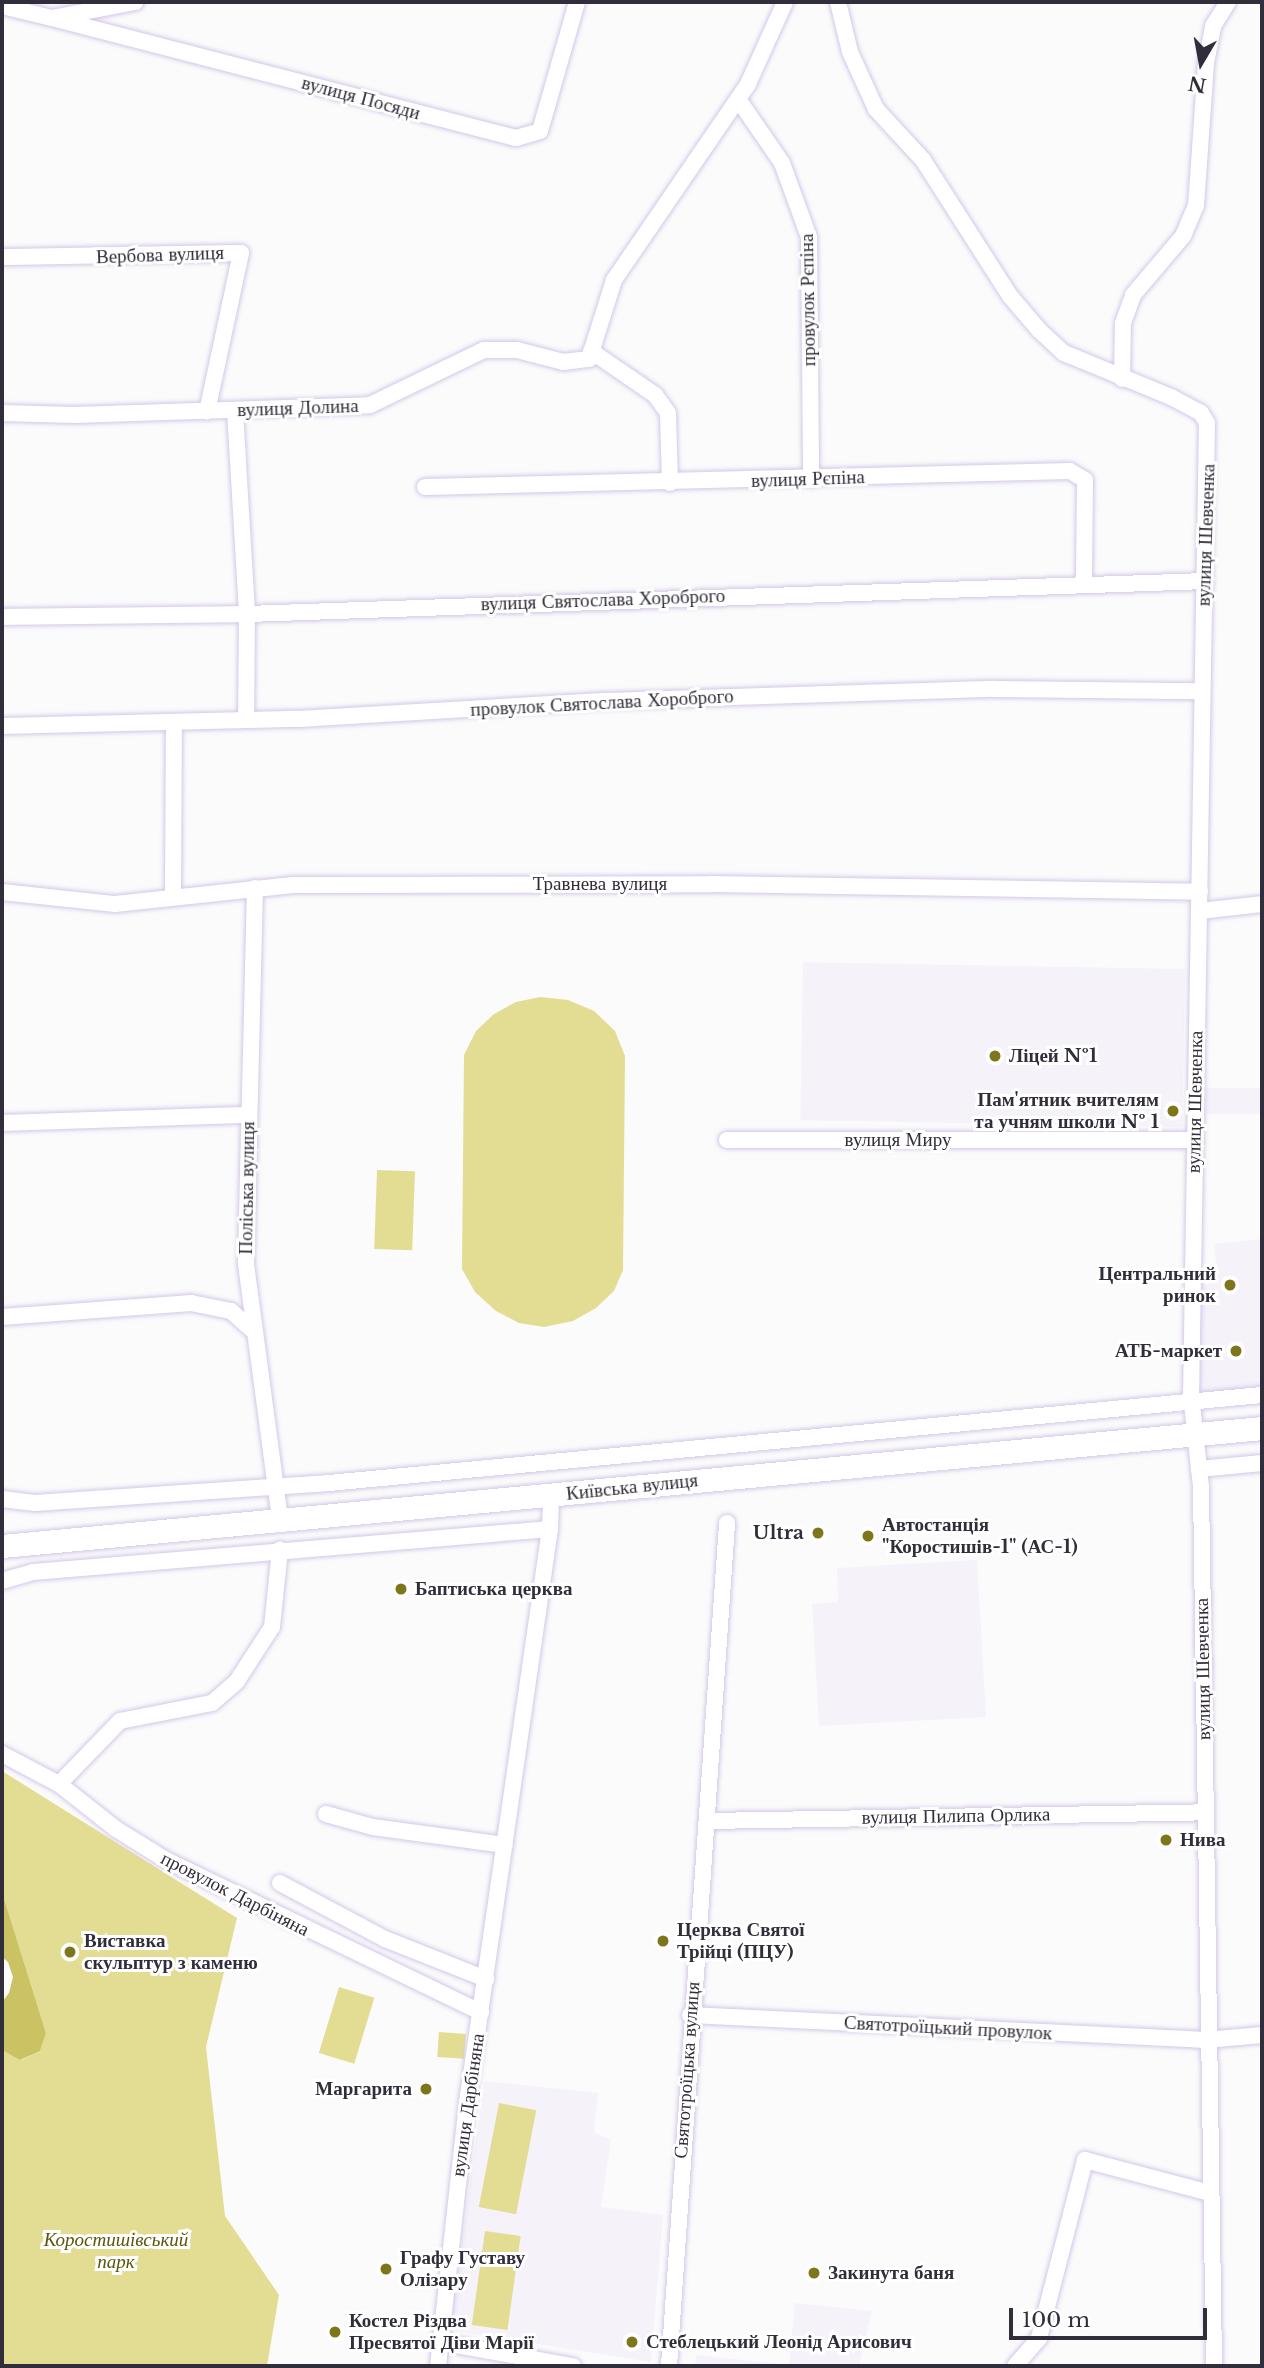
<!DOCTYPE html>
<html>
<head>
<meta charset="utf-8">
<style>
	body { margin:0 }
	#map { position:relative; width:1264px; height:2368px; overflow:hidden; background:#fbfbfb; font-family:"Libre Baskerville",serif }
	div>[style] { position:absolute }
	.built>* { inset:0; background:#f5f2fa; transform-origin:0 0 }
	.green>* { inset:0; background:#e3dd94; transform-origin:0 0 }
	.water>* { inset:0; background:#cbc263 }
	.roads { filter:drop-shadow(0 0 2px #d4c7e9) drop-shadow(0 0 2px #d4c7e9) }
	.street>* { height:16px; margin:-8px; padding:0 8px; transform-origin:8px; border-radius:8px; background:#fff }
	.secondary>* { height:23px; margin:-11.5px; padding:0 11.5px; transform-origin:11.5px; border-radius:11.5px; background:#fff }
	.dots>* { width:19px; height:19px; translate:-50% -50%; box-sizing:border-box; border:4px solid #fff; border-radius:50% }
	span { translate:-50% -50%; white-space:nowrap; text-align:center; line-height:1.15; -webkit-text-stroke:6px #fff; paint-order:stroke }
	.street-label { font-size:19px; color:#322d3a }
	.poi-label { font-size:19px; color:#322d3a; font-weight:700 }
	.left { translate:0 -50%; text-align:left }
	.right { translate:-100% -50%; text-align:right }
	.park-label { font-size:19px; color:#5b550a; font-style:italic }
	.frame { position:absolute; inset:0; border:4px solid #322d3a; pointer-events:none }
	.north { position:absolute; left:1166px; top:28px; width:70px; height:70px; -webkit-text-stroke:5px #fff; paint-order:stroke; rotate:190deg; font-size:19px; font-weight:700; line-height:28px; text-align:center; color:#322d3a }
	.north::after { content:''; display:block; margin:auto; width:24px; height:32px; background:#322d3a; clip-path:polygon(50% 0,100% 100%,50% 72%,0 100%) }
	.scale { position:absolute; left:1009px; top:2308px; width:198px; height:32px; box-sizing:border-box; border:4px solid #322d3a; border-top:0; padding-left:9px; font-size:21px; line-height:24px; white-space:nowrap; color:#322d3a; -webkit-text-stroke:5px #fff; paint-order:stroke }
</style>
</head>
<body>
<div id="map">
	<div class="built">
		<div style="left:1185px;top:969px;width:158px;height:382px;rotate:91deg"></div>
		<div style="left:1262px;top:1088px;width:26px;height:56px;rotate:90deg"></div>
		<div style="clip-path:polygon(1262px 1239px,1262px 1392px,1197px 1394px,1198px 1267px,1216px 1264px,1214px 1244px)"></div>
		<div style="clip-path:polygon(977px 1560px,986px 1717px,819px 1726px,812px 1604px,838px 1602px,837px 1568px)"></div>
		<div style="clip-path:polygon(484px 2081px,598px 2093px,594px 2132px,611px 2140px,601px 2207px,663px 2215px,651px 2362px,450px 2330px)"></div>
		<div style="clip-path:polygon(795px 2303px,872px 2311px,859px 2366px,695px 2366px,696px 2355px,789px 2365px)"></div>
	</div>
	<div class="green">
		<div style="clip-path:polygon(540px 997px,568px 1000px,594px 1011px,615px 1031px,625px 1056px,623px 1270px,614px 1291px,596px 1308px,573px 1321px,544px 1327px,519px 1323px,496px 1311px,475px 1292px,462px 1269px,464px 1055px,476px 1031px,494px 1014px,516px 1002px)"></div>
		<div style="left:377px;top:1170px;width:38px;height:79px;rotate:2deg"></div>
		<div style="clip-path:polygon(2px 1771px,237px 1918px,206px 2047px,225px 2216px,279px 2295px,267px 2366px,2px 2366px,2px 2050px,21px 2060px,40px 2051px,46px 2033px,2px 1892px)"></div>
		<div style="left:339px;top:1987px;width:37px;height:69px;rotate:17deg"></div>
		<div style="left:439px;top:2032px;width:27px;height:25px;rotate:4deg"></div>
		<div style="left:499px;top:2103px;width:38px;height:106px;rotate:11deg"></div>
		<div style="left:485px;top:2231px;width:36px;height:95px;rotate:8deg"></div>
	</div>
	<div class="water">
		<div style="clip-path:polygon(2px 1892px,46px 2033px,40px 2051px,20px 2060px,2px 2050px,2px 2002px,9px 1993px,13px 1977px,8px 1962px,2px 1957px)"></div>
	</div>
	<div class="roads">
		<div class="street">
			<div style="left:838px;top:2px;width:51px;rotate:76.5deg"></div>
			<div style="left:850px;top:52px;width:63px;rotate:65.5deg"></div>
			<div style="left:876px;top:109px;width:69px;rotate:47.3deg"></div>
			<div style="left:923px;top:160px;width:161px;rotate:57.4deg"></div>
			<div style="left:1010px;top:296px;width:45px;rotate:49.5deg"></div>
			<div style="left:1039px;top:330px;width:34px;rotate:43deg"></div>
			<div style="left:1064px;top:353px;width:116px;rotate:22.4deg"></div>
			<div style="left:1171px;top:397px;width:34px;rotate:28deg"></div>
			<div style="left:1201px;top:413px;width:12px;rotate:59deg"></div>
			<div style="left:1207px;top:423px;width:972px;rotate:90.94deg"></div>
			<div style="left:1191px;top:1395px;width:93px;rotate:83.8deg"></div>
			<div style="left:1201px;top:1487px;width:879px;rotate:89.15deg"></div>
			<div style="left:2px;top:6px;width:51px;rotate:13.5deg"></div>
			<div style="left:52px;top:18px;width:85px;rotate:-10.9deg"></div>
			<div style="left:52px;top:18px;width:479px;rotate:14.5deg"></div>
			<div style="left:516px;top:138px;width:25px;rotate:-16deg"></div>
			<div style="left:540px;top:131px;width:134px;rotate:-74deg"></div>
			<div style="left:738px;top:99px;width:78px;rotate:55.5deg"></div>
			<div style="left:782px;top:163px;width:79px;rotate:70deg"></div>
			<div style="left:809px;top:237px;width:242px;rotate:89.5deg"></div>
			<div style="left:2px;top:257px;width:239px;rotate:-1deg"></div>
			<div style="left:241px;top:253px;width:162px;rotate:102.1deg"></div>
			<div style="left:591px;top:351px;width:78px;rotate:34.5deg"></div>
			<div style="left:655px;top:395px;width:22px;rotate:54deg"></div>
			<div style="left:668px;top:413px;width:70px;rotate:88.4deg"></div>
			<div style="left:1122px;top:379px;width:56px;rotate:-89deg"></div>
			<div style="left:1123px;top:323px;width:30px;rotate:-70deg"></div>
			<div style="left:1133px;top:295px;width:77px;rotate:-49.7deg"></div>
			<div style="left:1183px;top:236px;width:33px;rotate:-67deg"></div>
			<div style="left:1196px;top:206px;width:143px;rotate:-86deg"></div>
			<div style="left:1206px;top:63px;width:38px;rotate:-79deg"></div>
			<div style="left:1213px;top:26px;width:28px;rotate:-58deg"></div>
			<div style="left:235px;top:411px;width:203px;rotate:86.6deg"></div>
			<div style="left:247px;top:614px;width:106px;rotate:90.5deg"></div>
			<div style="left:2px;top:413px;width:73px;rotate:1.6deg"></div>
			<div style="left:75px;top:415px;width:295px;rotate:-1.9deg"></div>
			<div style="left:370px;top:405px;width:127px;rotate:-25.8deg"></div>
			<div style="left:484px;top:350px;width:33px"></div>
			<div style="left:517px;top:350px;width:48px;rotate:14.6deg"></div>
			<div style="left:563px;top:362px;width:26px;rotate:-7deg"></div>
			<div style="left:589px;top:359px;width:83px;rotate:-72.4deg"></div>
			<div style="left:614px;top:280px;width:237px;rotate:-55.6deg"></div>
			<div style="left:748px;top:84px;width:90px;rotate:-65.7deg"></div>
			<div style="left:425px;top:487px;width:645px;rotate:-1.42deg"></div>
			<div style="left:1070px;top:471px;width:17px;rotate:31deg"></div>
			<div style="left:1085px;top:480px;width:103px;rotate:90.6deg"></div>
			<div style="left:2px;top:617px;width:245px;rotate:-0.7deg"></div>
			<div style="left:247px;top:614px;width:959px;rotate:-1.97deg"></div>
			<div style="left:2px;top:726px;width:297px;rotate:-1.4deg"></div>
			<div style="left:299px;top:719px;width:308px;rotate:-3.4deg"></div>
			<div style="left:606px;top:701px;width:388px;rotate:-1.8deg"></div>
			<div style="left:994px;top:689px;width:208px;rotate:0.6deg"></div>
			<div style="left:255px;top:888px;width:376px;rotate:91.4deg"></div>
			<div style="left:246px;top:1264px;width:258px;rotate:82.4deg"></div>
			<div style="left:2px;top:892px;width:114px;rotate:6.1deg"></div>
			<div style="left:115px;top:904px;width:179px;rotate:-6.1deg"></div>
			<div style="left:293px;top:885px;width:418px;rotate:-0.1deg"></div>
			<div style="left:711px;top:884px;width:489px;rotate:0.9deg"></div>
			<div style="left:173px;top:897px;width:175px;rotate:-89.7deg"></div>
			<div style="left:1200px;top:911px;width:62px;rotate:-6.4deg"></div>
			<div style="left:2px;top:1123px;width:247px;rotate:-1.9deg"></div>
			<div style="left:727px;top:1140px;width:467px"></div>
			<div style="left:2px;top:1317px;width:190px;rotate:-4.2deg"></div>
			<div style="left:191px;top:1303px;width:41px;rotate:11.3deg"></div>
			<div style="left:231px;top:1311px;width:27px;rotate:42deg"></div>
			<div style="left:1199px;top:1469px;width:63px;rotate:-5.4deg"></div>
			<div style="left:2px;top:1499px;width:33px;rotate:7deg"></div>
			<div style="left:35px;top:1503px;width:295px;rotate:-3.9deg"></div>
			<div style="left:329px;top:1483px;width:937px;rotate:-5.39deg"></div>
			<div style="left:2px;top:1581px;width:32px;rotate:-16deg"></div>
			<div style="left:33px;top:1572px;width:519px;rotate:-4.75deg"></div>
			<div style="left:2px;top:1754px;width:64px;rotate:27.8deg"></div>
			<div style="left:59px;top:1784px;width:73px;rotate:38.3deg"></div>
			<div style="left:116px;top:1829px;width:59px;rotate:31.8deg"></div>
			<div style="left:166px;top:1860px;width:350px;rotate:25.8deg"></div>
			<div style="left:59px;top:1784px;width:88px;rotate:-45.9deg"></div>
			<div style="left:120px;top:1721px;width:94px;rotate:-11.1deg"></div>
			<div style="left:212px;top:1703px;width:33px;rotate:-41deg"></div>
			<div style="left:237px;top:1681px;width:64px;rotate:-57.1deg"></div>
			<div style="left:272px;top:1627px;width:78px;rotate:-84.1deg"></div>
			<div style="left:326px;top:1814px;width:49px;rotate:15.5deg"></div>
			<div style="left:373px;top:1827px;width:133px;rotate:7.8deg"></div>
			<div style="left:707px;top:1821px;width:499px;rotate:-1deg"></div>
			<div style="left:280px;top:1883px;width:119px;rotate:28.1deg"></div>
			<div style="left:385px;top:1939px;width:109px;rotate:21.6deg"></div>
			<div style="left:690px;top:2015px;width:517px;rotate:2.77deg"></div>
			<div style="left:1206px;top:2040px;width:56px;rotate:-5.1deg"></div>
			<div style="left:439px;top:2342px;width:136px;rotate:10.2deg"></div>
			<div style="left:438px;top:2366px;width:272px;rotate:-83.7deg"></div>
			<div style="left:468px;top:2096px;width:573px;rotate:-81.77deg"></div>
			<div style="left:550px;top:1529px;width:34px;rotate:-88deg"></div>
			<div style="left:669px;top:2366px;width:845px;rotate:-86.06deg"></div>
			<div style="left:1015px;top:2366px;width:37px;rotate:-49deg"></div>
			<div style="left:1039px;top:2338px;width:184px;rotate:-75.5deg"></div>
			<div style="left:1085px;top:2160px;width:129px;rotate:14.8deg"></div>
		</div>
		<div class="secondary">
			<div style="left:2px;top:1546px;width:1266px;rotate:-5.35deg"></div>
		</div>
	</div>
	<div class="dots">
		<div style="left:995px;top:1056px;background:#7e761a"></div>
		<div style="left:1173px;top:1111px;background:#7e761a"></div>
		<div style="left:1230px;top:1285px;background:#7e761a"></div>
		<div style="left:1236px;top:1351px;background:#7e761a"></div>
		<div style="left:818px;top:1533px;background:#7e761a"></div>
		<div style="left:868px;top:1536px;background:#7e761a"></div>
		<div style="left:401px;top:1589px;background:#7e761a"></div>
		<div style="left:1166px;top:1840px;background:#7e761a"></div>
		<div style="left:663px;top:1941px;background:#7e761a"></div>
		<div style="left:70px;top:1952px;background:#7e761a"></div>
		<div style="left:426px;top:2089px;background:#7e761a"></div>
		<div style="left:386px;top:2269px;background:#7e761a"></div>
		<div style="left:814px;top:2273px;background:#7e761a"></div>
		<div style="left:335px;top:2332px;background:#7e761a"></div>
		<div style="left:632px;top:2342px;background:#7e761a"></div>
	</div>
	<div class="street-label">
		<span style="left:361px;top:98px;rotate:15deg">вулиця Посяди</span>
		<span style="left:160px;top:255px;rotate:-2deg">Вербова вулиця</span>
		<span style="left:808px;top:300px;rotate:-91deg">провулок Рєпіна</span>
		<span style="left:298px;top:408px;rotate:-2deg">вулиця Долина</span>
		<span style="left:808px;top:479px;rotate:-2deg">вулиця Рєпіна</span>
		<span style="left:1206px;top:535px;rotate:-88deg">вулиця Шевченка</span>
		<span style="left:603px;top:600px;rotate:-2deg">вулиця Святослава Хороброго</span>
		<span style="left:602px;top:703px;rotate:-3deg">провулок Святослава Хороброго</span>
		<span style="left:600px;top:884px">Травнева вулиця</span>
		<span style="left:1195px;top:1102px;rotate:-89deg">вулиця Шевченка</span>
		<span style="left:898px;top:1140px">вулиця Миру</span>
		<span style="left:247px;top:1188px;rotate:-89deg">Поліська вулиця</span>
		<span style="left:632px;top:1487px;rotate:-6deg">Київська вулиця</span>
		<span style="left:1203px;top:1669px;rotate:-91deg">вулиця Шевченка</span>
		<span style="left:956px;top:1816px;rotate:-1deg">вулиця Пилипа Орлика</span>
		<span style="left:235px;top:1894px;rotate:27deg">провулок Дарбіняна</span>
		<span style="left:948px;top:2028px;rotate:3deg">Святотроїцький провулок</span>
		<span style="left:687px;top:2070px;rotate:-86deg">Святотроїцька вулиця</span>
		<span style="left:468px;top:2105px;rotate:-82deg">вулиця Дарбіняна</span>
	</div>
	<div class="poi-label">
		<span class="left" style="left:1009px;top:1056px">Ліцей №1</span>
		<span class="right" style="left:1159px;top:1111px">Пам'ятник вчителям<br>та учням школи № 1</span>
		<span class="right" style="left:1216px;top:1285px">Центральний<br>ринок</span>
		<span class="right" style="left:1222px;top:1351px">АТБ-маркет</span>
		<span class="left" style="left:882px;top:1536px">Автостанція<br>"Коростишів-1" (АС-1)</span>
		<span class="right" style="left:804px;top:1533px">Ultra</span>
		<span class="left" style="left:415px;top:1589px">Баптиська церква</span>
		<span class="left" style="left:1180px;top:1840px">Нива</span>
		<span class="left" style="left:677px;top:1941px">Церква Святої<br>Трійці (ПЦУ)</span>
		<span class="left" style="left:84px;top:1952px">Виставка<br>скульптур з каменю</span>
		<span class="right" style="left:412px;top:2089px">Маргарита</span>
		<span class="left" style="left:400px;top:2269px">Графу Густаву<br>Олізару</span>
		<span class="left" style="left:828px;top:2273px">Закинута баня</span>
		<span class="left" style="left:349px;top:2332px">Костел Різдва<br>Пресвятої Діви Марії</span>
		<span class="left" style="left:646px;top:2342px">Стеблецький Леонід Арисович</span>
	</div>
	<div class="park-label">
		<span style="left:116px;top:2251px">Коростишівський<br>парк</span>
	</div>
	<div class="frame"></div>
	<div class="north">N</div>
	<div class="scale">100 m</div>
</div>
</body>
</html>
